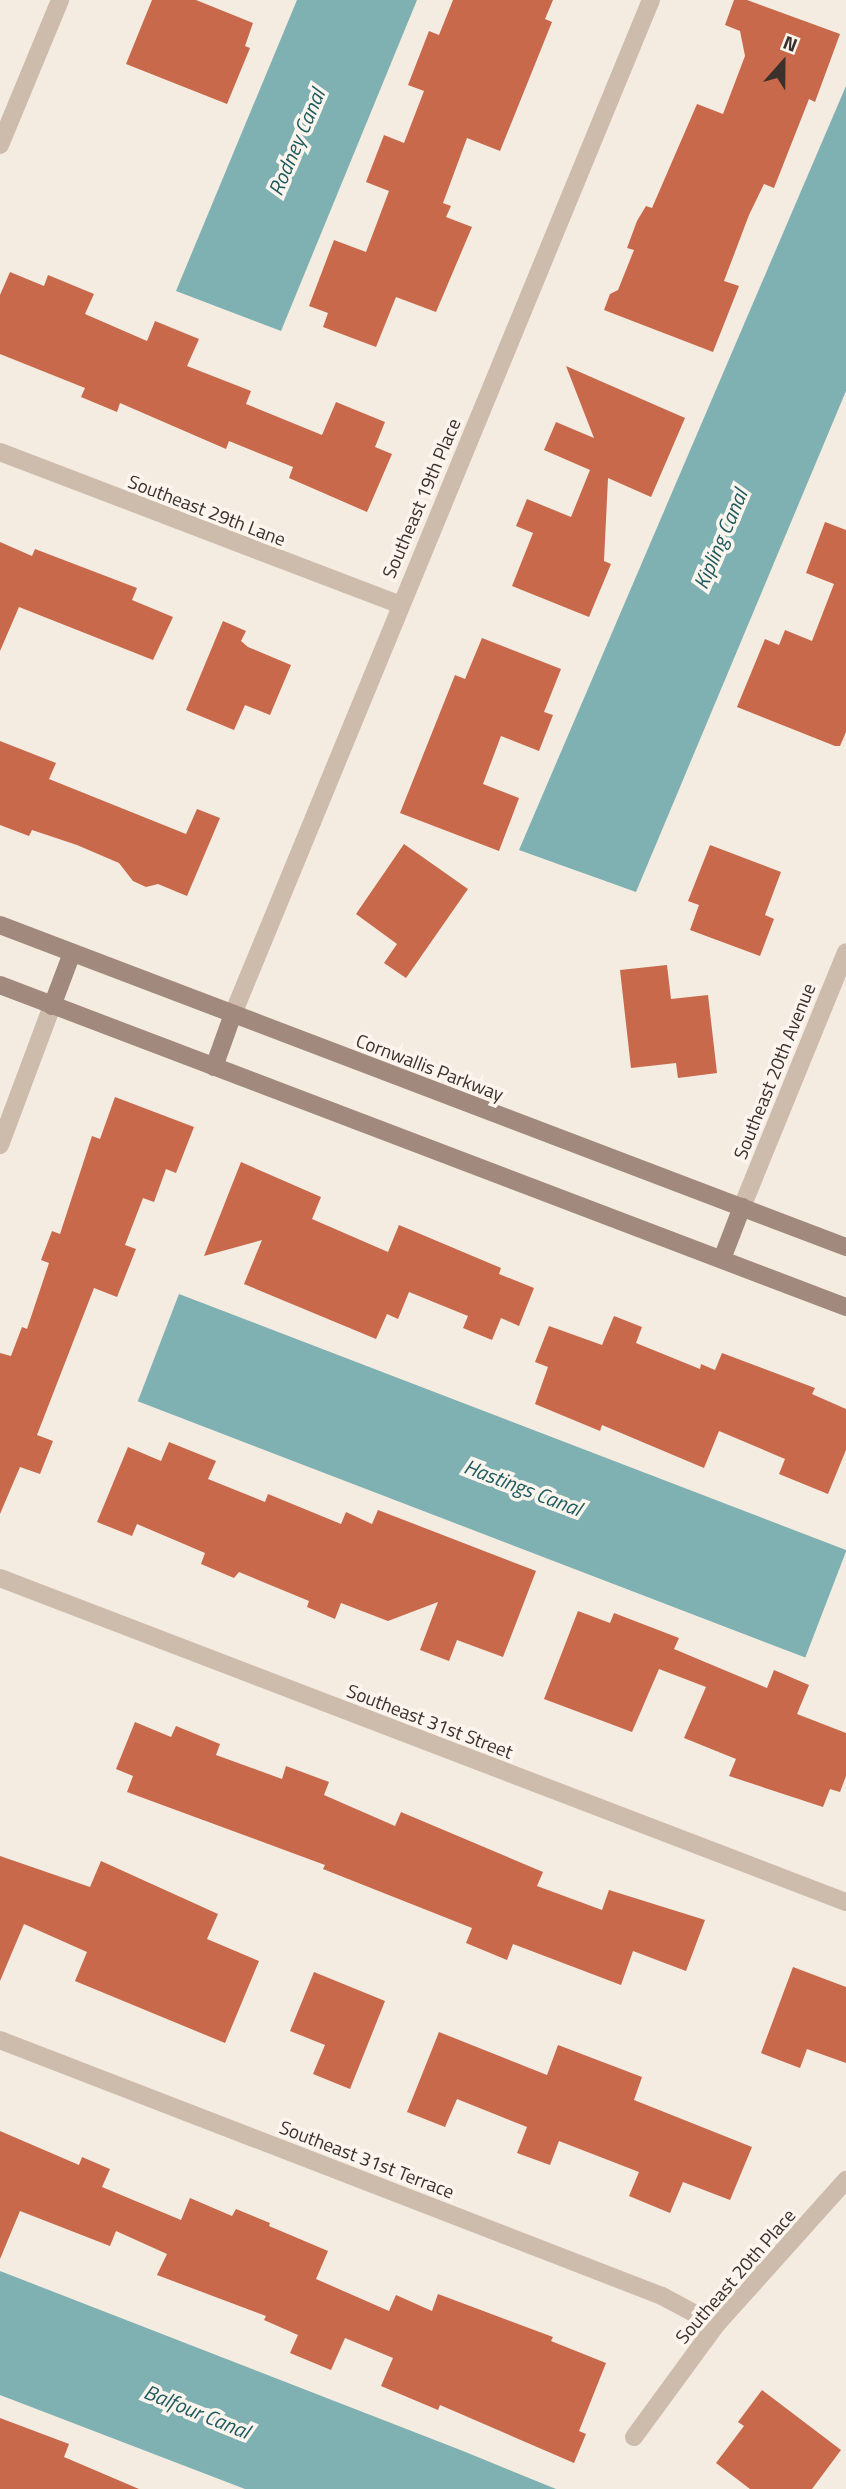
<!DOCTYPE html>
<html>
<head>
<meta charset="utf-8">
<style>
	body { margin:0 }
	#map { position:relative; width:846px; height:2489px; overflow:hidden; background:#f4ebe1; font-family:"Titillium Web",sans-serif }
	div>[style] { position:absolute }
	.water>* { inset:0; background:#7fb0b2; transform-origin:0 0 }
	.building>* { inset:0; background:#c8694b }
	.street>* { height:18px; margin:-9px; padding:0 9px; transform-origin:9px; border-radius:9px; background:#cdbbac }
	.secondary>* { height:18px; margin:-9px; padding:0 9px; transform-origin:9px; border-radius:9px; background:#a18a7d }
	span { translate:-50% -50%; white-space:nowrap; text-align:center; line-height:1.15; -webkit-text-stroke:7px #fbf5ee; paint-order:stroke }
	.street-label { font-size:19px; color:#3b302b }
	.water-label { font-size:21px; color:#1f5a5e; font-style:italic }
	.north { position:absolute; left:748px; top:28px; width:70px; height:70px; -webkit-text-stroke:5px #fbf5ee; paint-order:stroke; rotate:21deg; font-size:19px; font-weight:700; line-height:28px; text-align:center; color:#3b302b }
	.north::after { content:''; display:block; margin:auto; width:24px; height:32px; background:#3b302b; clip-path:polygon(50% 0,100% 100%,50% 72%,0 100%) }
</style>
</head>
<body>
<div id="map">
	<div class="water">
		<div style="clip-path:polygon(297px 0,417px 0,281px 331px,176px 291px)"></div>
		<div style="clip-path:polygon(846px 86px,846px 391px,636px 892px,519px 850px)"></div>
		<div style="left:179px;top:1294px;width:715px;height:115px;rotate:21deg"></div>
		<div style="clip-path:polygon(0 2271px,463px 2451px,556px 2489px,245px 2489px,0 2395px)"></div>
	</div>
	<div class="building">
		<div style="clip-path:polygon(152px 0,196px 0,253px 23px,245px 46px,250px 48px,227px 104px,126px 64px)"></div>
		<div style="clip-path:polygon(453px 0,553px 0,545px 19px,552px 22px,500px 151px,467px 138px,443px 203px,451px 206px,446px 217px,472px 227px,436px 312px,396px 297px,376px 347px,323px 327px,328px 313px,309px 306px,334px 240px,366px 252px,389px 191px,366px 182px,384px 135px,404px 143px,424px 91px,408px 85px,429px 31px,439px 35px)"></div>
		<div style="clip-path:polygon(734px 0,747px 0,840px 34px,815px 102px,809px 99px,774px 188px,764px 184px,749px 215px,724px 281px,739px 286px,713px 352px,604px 310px,610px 294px,618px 290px,634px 250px,627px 248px,637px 221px,646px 206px,652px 208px,697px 104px,723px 114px,745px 56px,740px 31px,725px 25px)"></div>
		<div style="clip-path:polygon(10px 272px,44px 286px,48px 275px,94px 294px,85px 314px,147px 341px,155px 321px,199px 339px,187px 366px,251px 391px,246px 404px,322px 435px,336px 402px,385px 422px,375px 447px,392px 454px,367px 512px,289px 478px,293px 467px,229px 441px,226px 449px,120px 403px,117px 412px,81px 397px,85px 388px,0 354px,0 295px)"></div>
		<div style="clip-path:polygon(566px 366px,685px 418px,651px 497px,608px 478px,604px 561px,611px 564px,589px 617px,512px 586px,533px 533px,516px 526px,527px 499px,571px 517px,590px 470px,544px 450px,556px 422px,594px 438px)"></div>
		<div style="clip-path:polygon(825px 522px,846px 530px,846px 732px,840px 746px,835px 746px,737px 707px,765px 639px,779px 645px,785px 630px,812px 641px,834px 584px,806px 573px)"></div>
		<div style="clip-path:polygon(0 542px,32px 556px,35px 549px,137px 588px,132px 600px,173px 617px,153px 660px,19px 607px,0 651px)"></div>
		<div style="clip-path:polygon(223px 621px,246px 631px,241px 641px,248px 647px,291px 665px,270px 715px,245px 705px,234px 730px,186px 710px)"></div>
		<div style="clip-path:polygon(482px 638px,561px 669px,544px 712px,553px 715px,539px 751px,501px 736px,483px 784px,519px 798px,499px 851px,400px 813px,455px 675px,465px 679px)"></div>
		<div style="clip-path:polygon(0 741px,56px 763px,49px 779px,186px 834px,197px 809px,220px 818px,187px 896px,158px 884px,146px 887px,133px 881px,119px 863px,77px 845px,32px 830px,29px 836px,0 825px)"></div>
		<div style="clip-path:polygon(404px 844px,468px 889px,406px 978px,384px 963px,397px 944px,356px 914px)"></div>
		<div style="clip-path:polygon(710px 845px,781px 872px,765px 915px,774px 919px,760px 956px,690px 930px,699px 905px,688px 901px)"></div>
		<div style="clip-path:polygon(667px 965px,671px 999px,708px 995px,717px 1073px,678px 1078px,676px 1063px,631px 1068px,620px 970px)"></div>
		<div style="clip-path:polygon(115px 1097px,194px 1127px,176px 1173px,166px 1169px,154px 1202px,143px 1198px,125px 1245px,136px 1249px,117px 1297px,94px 1288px,37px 1435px,53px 1441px,40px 1474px,20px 1467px,0 1514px,0 1353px,11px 1356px,22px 1327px,27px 1329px,49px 1263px,41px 1260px,52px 1231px,60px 1234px,92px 1136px,100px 1139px)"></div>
		<div style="clip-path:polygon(241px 1162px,321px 1197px,312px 1219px,388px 1252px,399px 1225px,501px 1268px,499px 1274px,534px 1288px,519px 1326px,501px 1318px,492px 1340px,463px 1328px,468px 1316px,409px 1292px,398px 1319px,387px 1314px,376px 1339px,244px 1284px,262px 1240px,204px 1256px)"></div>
		<div style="clip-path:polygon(614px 1316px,642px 1327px,636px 1343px,700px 1369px,701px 1364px,715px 1370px,722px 1353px,815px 1388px,812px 1394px,846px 1409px,846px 1450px,828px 1494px,779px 1474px,785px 1459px,719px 1431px,704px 1468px,602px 1425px,600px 1431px,535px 1404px,548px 1367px,535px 1362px,549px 1326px,602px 1345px)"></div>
		<div style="clip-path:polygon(169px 1442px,216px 1461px,208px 1479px,265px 1502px,268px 1494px,341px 1524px,346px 1512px,372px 1524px,378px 1510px,536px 1571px,503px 1657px,457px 1640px,449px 1661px,420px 1650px,438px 1602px,388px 1621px,341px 1603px,335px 1619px,307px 1607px,309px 1601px,239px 1572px,234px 1578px,201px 1564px,205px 1553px,137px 1524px,132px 1536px,97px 1522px,128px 1447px,161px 1461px)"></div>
		<div style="clip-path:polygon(578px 1611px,610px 1623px,614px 1613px,679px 1638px,674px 1649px,767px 1688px,774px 1670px,809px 1685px,797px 1714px,846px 1733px,846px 1776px,840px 1792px,830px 1789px,823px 1807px,729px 1776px,736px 1759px,684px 1738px,706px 1687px,659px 1669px,632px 1732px,544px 1699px)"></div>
		<div style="clip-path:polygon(135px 1722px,171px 1737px,176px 1726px,220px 1744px,216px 1755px,282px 1779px,286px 1766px,329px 1782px,324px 1795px,395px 1826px,401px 1812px,543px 1872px,537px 1886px,602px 1910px,609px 1890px,705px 1920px,686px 1971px,633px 1951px,621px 1985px,513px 1944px,507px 1960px,466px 1943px,472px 1928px,323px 1869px,325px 1865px,127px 1792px,133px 1776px,116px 1769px)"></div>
		<div style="clip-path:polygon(0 1856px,90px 1887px,101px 1861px,218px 1914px,207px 1939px,259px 1961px,225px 2043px,75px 1981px,87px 1952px,24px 1924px,0 1981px)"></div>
		<div style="clip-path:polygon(793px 1967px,846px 1987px,846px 2063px,807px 2049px,800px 2068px,761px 2053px)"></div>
		<div style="clip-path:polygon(314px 1972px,385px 2001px,350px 2089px,313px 2074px,325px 2045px,290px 2031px)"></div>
		<div style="clip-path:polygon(439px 2032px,547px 2075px,558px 2045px,642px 2077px,634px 2100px,752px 2147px,730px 2200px,683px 2182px,670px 2213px,629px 2196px,639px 2172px,559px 2141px,550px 2165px,517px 2153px,527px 2127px,457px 2099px,445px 2127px,407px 2112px)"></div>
		<div style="clip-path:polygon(0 2131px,79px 2165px,82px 2157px,110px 2169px,102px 2187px,181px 2220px,190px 2198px,232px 2216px,236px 2209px,270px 2223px,269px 2226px,328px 2251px,316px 2279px,389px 2311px,396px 2295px,432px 2311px,438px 2294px,553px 2337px,551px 2341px,606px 2363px,579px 2431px,586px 2434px,574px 2463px,440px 2405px,438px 2410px,381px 2386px,393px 2358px,345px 2338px,331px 2370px,290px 2353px,298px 2335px,264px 2320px,266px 2316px,157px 2275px,167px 2254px,116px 2231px,110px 2246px,20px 2211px,0 2259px)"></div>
		<div style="clip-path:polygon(762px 2390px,841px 2450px,812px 2489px,750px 2489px,716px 2463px,744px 2426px,738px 2422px)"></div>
		<div style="clip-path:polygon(0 2418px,69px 2444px,64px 2457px,139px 2489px,0 2489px)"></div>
	</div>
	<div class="street">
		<div style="left:0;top:145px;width:157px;rotate:-67.5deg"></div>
		<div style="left:0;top:452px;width:428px;rotate:20.9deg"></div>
		<div style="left:233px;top:1014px;width:1097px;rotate:-67.6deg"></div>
		<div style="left:0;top:1145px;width:148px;rotate:-69.5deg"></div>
		<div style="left:742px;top:1207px;width:275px;rotate:-67.8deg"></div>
		<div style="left:0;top:1578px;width:906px;rotate:20.96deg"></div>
		<div style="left:0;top:2040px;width:710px;rotate:21.14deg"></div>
		<div style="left:662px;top:2296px;width:61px;rotate:28.2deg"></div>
		<div style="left:634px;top:2437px;width:139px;rotate:-53.8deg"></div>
		<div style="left:716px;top:2325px;width:195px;rotate:-48.1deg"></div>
	</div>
	<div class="secondary">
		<div style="left:0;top:925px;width:905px;rotate:20.84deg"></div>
		<div style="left:0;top:985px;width:905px;rotate:20.84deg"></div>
		<div style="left:52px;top:1006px;width:57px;rotate:-69.3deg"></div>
		<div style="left:214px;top:1067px;width:56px;rotate:-70.3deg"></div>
		<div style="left:722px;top:1259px;width:56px;rotate:-69deg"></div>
	</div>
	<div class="street-label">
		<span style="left:421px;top:498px;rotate:-67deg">Southeast 19th Place</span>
		<span style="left:207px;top:510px;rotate:21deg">Southeast 29th Lane</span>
		<span style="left:430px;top:1067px;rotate:21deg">Cornwallis Parkway</span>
		<span style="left:774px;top:1071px;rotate:-68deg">Southeast 20th Avenue</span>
		<span style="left:430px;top:1721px;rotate:21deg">Southeast 31st Street</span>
		<span style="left:367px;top:2159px;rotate:21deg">Southeast 31st Terrace</span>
		<span style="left:735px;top:2276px;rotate:-49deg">Southeast 20th Place</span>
	</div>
	<div class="water-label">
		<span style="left:296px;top:142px;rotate:-67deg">Rodney Canal</span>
		<span style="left:720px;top:539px;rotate:-67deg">Kipling Canal</span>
		<span style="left:523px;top:1487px;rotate:21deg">Hastings Canal</span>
		<span style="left:197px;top:2411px;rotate:22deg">Balfour Canal</span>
	</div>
	<div class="north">N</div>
</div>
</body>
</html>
